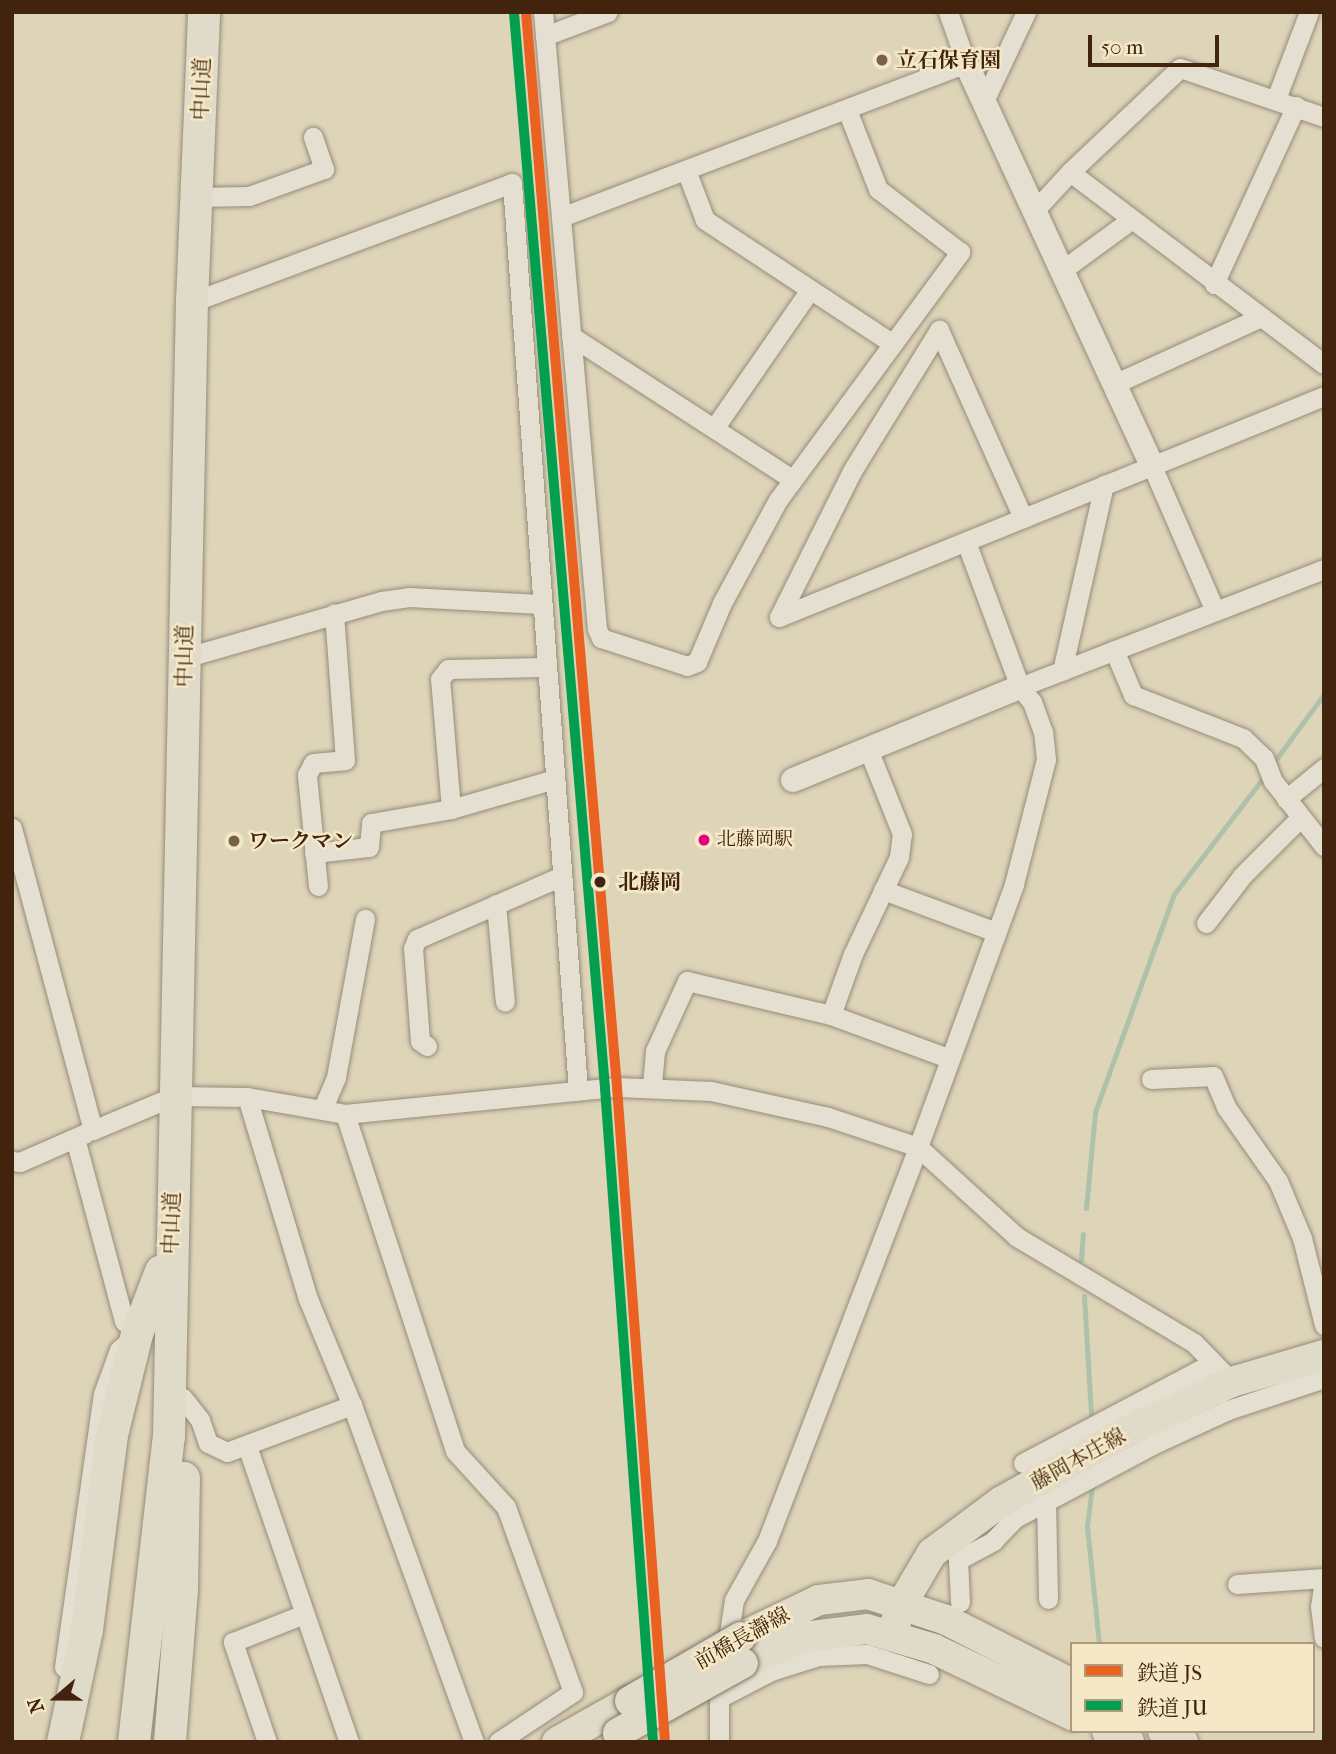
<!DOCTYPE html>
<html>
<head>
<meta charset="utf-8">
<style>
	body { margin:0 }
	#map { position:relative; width:1336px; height:1754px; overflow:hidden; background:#ded4b8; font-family:"IM FELL French Canon","Noto Serif JP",serif }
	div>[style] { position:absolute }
	.stream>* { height:5px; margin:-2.5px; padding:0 2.5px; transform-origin:2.5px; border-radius:2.5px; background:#aec2ab }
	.roads { filter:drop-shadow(0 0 2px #958c7a) drop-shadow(0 0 2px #958c7a) }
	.minor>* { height:19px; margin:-9.5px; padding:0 9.5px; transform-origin:9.5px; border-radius:9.5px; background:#e4dfd1 }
	.tertiary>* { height:24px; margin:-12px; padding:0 12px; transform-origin:12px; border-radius:12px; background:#e4dfd1 }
	.primary>* { height:30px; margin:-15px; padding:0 15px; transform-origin:15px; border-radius:15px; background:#e0dac9 }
	.trunk>* { height:32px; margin:-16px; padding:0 16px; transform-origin:16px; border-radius:16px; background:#e0dac9 }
	.bridges { filter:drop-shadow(0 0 2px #7f7463) drop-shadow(0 0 2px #7f7463) }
	.primary-bridge>* { height:30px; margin:-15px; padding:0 15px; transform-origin:15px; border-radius:15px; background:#e0dac9 }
	.rail-1>* { height:10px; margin:-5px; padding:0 5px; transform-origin:5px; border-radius:5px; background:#e96221 }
	.rail-2>* { height:10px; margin:-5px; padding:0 5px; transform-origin:5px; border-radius:5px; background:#039f4e }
	.dots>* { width:19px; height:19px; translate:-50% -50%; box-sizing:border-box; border:4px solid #f4e8c6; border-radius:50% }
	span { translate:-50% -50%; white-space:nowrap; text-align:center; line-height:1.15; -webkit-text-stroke:5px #f4e8c6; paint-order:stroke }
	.bus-label { font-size:19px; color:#42230d }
	.left { translate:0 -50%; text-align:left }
	.poi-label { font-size:21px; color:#42230d; font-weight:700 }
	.street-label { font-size:21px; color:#42230d }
	.stop-label { font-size:21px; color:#42230d; font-weight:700 }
	.frame { position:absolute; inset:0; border:14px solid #42230d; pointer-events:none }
	.legend { position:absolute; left:1070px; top:1642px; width:245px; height:91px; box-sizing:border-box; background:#f4e8c6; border:2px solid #ad997c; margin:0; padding:9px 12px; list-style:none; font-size:21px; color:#42230d }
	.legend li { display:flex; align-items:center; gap:14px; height:35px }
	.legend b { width:35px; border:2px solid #ad997c }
	.north { position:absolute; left:21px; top:1663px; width:70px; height:70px; -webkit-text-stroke:5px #f4e8c6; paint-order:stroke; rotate:250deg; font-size:19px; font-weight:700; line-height:28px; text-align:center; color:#42230d }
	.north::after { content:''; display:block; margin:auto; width:24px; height:32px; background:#42230d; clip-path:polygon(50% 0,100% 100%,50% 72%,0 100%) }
	.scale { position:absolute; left:1088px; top:35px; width:131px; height:32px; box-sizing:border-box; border:4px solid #42230d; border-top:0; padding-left:9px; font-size:21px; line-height:24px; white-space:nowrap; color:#42230d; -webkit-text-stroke:5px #f4e8c6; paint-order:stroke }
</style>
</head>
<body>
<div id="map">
	<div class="stream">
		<div style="left:1271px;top:766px;width:89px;rotate:-53.6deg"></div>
		<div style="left:1086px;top:1208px;width:96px;rotate:-84.6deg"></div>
		<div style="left:1095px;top:1112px;width:232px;rotate:-70.1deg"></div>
		<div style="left:1174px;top:894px;width:151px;rotate:-52.5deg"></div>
		<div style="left:1081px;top:1260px;width:26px;rotate:-86deg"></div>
		<div style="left:1084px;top:1296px;width:119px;rotate:86.6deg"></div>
		<div style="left:1092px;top:1486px;width:40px;rotate:97.1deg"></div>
		<div style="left:1087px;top:1526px;width:119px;rotate:84.2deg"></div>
	</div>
	<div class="roads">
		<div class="minor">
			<div style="left:543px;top:12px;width:619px;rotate:85deg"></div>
			<div style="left:597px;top:629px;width:10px;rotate:66deg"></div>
			<div style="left:601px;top:638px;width:90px;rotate:18deg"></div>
			<div style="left:687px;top:666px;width:11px;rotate:-22deg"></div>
			<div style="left:697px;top:662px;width:64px;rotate:-67deg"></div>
			<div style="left:722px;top:603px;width:117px;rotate:-61.5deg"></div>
			<div style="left:778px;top:500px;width:308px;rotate:-53.7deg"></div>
			<div style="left:960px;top:252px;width:103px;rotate:-142.5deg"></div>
			<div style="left:878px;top:189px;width:85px;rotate:-111.4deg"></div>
			<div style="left:545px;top:36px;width:67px;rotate:-20.9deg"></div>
			<div style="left:1276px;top:99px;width:93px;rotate:-69.2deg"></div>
			<div style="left:983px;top:103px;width:101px;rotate:-64.7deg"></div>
			<div style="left:686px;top:170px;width:53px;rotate:69.2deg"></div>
			<div style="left:705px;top:220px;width:222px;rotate:33.4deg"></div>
			<div style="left:1070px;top:172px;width:318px;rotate:37.1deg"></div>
			<div style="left:196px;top:197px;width:53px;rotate:-1.1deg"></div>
			<div style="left:249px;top:196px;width:80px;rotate:-19.8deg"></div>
			<div style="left:324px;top:169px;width:34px;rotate:-109deg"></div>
			<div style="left:1033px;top:212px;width:54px;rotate:-47.2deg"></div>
			<div style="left:1070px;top:172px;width:151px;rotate:-43.4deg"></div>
			<div style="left:1180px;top:68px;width:152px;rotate:18.8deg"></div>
			<div style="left:561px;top:217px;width:433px;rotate:-20.8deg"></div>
			<div style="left:966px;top:63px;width:54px;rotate:-109.4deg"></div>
			<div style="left:1061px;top:271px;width:88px;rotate:-36.2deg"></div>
			<div style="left:1214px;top:284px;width:196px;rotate:-65.3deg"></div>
			<div style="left:192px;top:302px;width:341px;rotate:-20.4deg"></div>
			<div style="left:512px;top:183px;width:910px;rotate:85.84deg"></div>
			<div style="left:939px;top:330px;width:206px;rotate:65.9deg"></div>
			<div style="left:571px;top:336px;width:263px;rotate:32.9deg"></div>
			<div style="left:1114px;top:384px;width:162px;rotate:-24.5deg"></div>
			<div style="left:715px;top:427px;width:167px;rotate:-55.3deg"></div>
			<div style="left:1152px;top:466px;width:158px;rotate:66.5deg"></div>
			<div style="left:779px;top:617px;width:588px;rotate:-22.07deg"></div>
			<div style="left:779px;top:617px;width:163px;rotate:-63.4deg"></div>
			<div style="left:852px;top:471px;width:166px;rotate:-58.3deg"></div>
			<div style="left:1114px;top:650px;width:49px;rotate:67.1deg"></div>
			<div style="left:1133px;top:695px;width:118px;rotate:21.4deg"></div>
			<div style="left:1243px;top:738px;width:29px;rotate:44deg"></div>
			<div style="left:1264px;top:758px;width:25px;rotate:69deg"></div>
			<div style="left:1273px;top:781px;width:83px;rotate:51.9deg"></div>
			<div style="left:184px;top:658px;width:205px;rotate:-16.1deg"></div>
			<div style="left:381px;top:601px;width:28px;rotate:-8deg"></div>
			<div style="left:409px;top:597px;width:131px;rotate:3.1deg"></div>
			<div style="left:1062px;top:671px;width:191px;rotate:-77.3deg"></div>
			<div style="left:1020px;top:687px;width:326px;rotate:-21.2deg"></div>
			<div style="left:1286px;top:799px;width:49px;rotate:-39.2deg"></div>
			<div style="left:451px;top:809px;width:108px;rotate:-16.1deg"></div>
			<div style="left:12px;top:828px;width:313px;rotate:75deg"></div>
			<div style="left:93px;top:1130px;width:88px;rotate:-22.8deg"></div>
			<div style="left:174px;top:1096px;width:73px;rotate:0.8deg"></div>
			<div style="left:247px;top:1097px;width:99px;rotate:9.8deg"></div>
			<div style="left:345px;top:1114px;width:273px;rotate:-5.7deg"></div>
			<div style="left:617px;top:1087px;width:94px;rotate:2.4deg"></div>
			<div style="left:711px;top:1091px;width:120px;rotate:12.5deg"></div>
			<div style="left:828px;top:1117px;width:95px;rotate:18.4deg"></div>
			<div style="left:918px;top:1147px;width:134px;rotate:42.3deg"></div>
			<div style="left:1017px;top:1237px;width:206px;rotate:30.9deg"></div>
			<div style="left:1194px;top:1343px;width:54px;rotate:45.7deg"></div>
			<div style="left:314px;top:853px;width:55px;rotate:-6.2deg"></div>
			<div style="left:369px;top:847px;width:24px;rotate:-85deg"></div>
			<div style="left:371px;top:823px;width:81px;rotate:-9.9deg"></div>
			<div style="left:451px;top:809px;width:130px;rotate:-94.8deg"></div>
			<div style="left:440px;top:679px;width:13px;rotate:-51deg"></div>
			<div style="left:448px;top:669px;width:97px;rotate:-1.2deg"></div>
			<div style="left:318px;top:886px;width:112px;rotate:-95.7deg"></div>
			<div style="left:307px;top:775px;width:13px;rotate:-63deg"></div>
			<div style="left:313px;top:763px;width:32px;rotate:-5deg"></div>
			<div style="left:345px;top:760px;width:147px;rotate:-94.3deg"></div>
			<div style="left:883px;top:890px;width:121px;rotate:20.4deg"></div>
			<div style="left:496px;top:904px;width:98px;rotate:84.8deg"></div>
			<div style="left:1206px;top:923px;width:59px;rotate:-52.5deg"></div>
			<div style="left:1242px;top:876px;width:82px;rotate:-45deg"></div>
			<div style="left:831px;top:1015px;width:65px;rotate:-70.2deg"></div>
			<div style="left:853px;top:954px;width:107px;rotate:-64.6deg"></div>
			<div style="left:899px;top:857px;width:23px;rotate:-83deg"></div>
			<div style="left:902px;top:834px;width:92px;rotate:-111.8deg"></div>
			<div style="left:427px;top:1046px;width:9px;rotate:-144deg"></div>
			<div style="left:420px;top:1041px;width:93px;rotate:-94.3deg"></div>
			<div style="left:413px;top:948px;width:10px;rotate:-66deg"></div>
			<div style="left:417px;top:939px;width:158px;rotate:-23.5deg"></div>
			<div style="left:1151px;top:1079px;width:62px;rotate:-2.8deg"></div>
			<div style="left:1213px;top:1076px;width:34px;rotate:67deg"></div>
			<div style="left:1226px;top:1107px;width:90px;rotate:54.9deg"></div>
			<div style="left:1278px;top:1181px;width:62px;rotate:67.2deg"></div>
			<div style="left:1302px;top:1238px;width:90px;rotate:75.8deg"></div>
			<div style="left:652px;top:1085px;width:34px;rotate:-85deg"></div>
			<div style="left:655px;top:1051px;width:77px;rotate:-65.4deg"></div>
			<div style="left:687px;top:981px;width:148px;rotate:13.3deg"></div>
			<div style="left:831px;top:1015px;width:125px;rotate:20.2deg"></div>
			<div style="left:247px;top:1097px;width:211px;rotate:73.2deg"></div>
			<div style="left:308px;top:1299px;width:115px;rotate:67.5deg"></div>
			<div style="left:352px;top:1405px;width:358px;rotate:70.1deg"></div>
			<div style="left:323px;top:1108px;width:34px;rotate:-67deg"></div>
			<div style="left:336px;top:1077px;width:161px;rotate:-79.6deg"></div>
			<div style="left:345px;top:1114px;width:354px;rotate:71.9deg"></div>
			<div style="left:455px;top:1451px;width:76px;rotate:47.7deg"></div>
			<div style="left:506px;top:1507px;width:197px;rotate:70.1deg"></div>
			<div style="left:573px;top:1692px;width:90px;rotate:146.3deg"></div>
			<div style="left:12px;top:1161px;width:8px;rotate:7deg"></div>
			<div style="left:20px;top:1162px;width:72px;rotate:-23.7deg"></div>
			<div style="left:183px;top:1398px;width:28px;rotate:52deg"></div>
			<div style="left:200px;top:1420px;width:24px;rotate:71deg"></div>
			<div style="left:208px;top:1443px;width:21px;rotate:25deg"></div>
			<div style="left:227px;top:1452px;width:134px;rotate:-20.6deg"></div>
			<div style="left:247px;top:1446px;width:313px;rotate:71deg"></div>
			<div style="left:1023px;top:1463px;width:215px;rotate:-27.8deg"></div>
			<div style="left:1046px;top:1501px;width:98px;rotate:88.8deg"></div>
			<div style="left:1324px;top:1579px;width:27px;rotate:98deg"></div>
			<div style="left:1320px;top:1606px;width:32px;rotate:83deg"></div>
			<div style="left:1237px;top:1584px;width:87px;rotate:-3.9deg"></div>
			<div style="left:960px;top:1602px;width:42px;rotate:-92.7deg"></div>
			<div style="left:958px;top:1560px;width:40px;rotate:-28deg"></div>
			<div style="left:993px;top:1541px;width:32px;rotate:-46deg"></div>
			<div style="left:1015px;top:1518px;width:160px;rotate:-28deg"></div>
			<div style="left:1156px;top:1443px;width:79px;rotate:-24.6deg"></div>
			<div style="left:1228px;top:1410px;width:101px;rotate:-18.4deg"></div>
			<div style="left:64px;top:1667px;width:276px;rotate:-81.9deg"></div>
			<div style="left:103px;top:1394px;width:47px;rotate:-70deg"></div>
			<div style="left:119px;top:1350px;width:24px;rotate:-42deg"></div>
			<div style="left:137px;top:1334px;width:18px;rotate:-135deg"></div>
			<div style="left:124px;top:1321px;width:189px;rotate:-105deg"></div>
			<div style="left:719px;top:1698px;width:59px;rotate:-27.4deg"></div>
			<div style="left:771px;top:1671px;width:50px;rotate:-17.4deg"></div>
			<div style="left:819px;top:1656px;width:48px;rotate:-2.4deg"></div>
			<div style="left:867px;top:1654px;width:65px;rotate:17.9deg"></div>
			<div style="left:267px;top:1742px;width:106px;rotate:-108.8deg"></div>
			<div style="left:233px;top:1642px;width:76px;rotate:-21.5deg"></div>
			<div style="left:719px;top:1742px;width:44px;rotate:-90deg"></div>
			<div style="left:719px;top:1698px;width:99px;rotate:-81.3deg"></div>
			<div style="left:734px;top:1600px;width:68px;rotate:-60.8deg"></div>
			<div style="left:767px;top:1541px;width:422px;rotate:-69deg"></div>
			<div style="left:918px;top:1147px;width:280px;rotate:-69.9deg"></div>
			<div style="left:1014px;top:884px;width:129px;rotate:-75.6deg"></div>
			<div style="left:1046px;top:759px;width:27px;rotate:-96deg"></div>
			<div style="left:1043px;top:732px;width:32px;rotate:-110deg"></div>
			<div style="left:1032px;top:702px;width:19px;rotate:-129deg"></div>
			<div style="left:1020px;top:687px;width:155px;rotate:-110.4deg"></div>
		</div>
		<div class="tertiary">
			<div style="left:966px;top:63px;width:444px;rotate:65.2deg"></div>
			<div style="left:793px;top:780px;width:245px;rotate:-22.3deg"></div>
		</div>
		<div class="primary">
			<div style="left:891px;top:1636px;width:36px;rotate:-71deg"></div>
			<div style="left:903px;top:1602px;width:57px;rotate:-59.4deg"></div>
			<div style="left:932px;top:1553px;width:87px;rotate:-36.6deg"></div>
			<div style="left:1002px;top:1501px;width:149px;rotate:-29deg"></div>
			<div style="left:1132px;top:1429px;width:110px;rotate:-25.2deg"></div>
			<div style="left:1232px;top:1382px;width:96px;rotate:-16.4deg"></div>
			<div style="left:741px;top:1637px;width:86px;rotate:-25.4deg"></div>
			<div style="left:819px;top:1600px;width:49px;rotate:-7deg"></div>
			<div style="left:868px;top:1594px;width:82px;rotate:18.4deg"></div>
			<div style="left:946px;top:1620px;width:141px;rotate:26.9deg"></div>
			<div style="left:743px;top:1663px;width:65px;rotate:-23.4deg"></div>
			<div style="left:803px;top:1637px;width:64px;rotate:-7.1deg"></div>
			<div style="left:867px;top:1629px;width:70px;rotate:16.6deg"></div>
			<div style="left:934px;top:1649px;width:153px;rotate:25.6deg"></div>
			<div style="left:1107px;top:1731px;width:25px;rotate:27deg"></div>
			<div style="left:1163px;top:1731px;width:23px;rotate:29deg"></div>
			<div style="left:557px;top:1742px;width:84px;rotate:-29.3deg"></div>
		</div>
		<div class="trunk">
			<div style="left:63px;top:1742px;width:115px;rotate:-77.9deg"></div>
			<div style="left:87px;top:1630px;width:197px;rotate:-82.7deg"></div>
			<div style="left:112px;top:1435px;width:104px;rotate:-76.1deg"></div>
			<div style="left:137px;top:1334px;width:67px;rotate:-69.1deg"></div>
			<div style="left:134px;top:1742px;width:307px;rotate:-83.5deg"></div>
			<div style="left:169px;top:1437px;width:1135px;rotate:-88.84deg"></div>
			<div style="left:192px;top:302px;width:290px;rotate:-87.6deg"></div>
			<div style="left:170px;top:1742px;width:152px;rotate:-85.5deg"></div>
			<div style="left:182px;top:1590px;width:112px;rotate:-89deg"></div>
		</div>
	</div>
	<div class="bridges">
		<div class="primary-bridge">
			<div style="left:630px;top:1701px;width:128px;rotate:-30deg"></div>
			<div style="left:618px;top:1733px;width:143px;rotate:-29.2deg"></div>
		</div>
	</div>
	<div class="rail-1">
		<div style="left:526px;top:12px;width:1079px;rotate:85.16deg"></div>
		<div style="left:617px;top:1087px;width:657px;rotate:85.81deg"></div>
	</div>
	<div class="rail-2">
		<div style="left:514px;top:13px;width:1079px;rotate:85.16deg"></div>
		<div style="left:605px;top:1088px;width:656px;rotate:85.8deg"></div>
	</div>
	<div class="dots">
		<div style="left:882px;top:60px;background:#796149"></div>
		<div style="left:704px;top:840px;background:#e5007d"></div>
		<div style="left:234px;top:841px;background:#796149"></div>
		<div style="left:600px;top:882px;background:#42230d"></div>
	</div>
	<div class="bus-label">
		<span class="left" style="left:717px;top:840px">北藤岡駅</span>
	</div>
	<div class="poi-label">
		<span class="left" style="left:896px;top:60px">立石保育園</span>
		<span class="left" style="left:248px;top:841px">ワークマン</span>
	</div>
	<div class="street-label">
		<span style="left:201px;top:89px;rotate:-88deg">中山道</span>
		<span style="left:184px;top:656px;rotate:-89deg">中山道</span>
		<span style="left:171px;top:1223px;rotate:-88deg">中山道</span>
		<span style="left:1078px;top:1459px;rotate:-29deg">藤岡本庄線</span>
		<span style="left:742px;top:1638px;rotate:-29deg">前橋長瀞線</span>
	</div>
	<div class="stop-label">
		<span class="left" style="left:618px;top:882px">北藤岡</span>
	</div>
	<div class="frame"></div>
	<ul class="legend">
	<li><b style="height:9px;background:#e96221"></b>鉄道 JS</li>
	<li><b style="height:9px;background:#039f4e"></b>鉄道 JU</li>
	</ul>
	<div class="north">N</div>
	<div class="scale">50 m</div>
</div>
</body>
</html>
